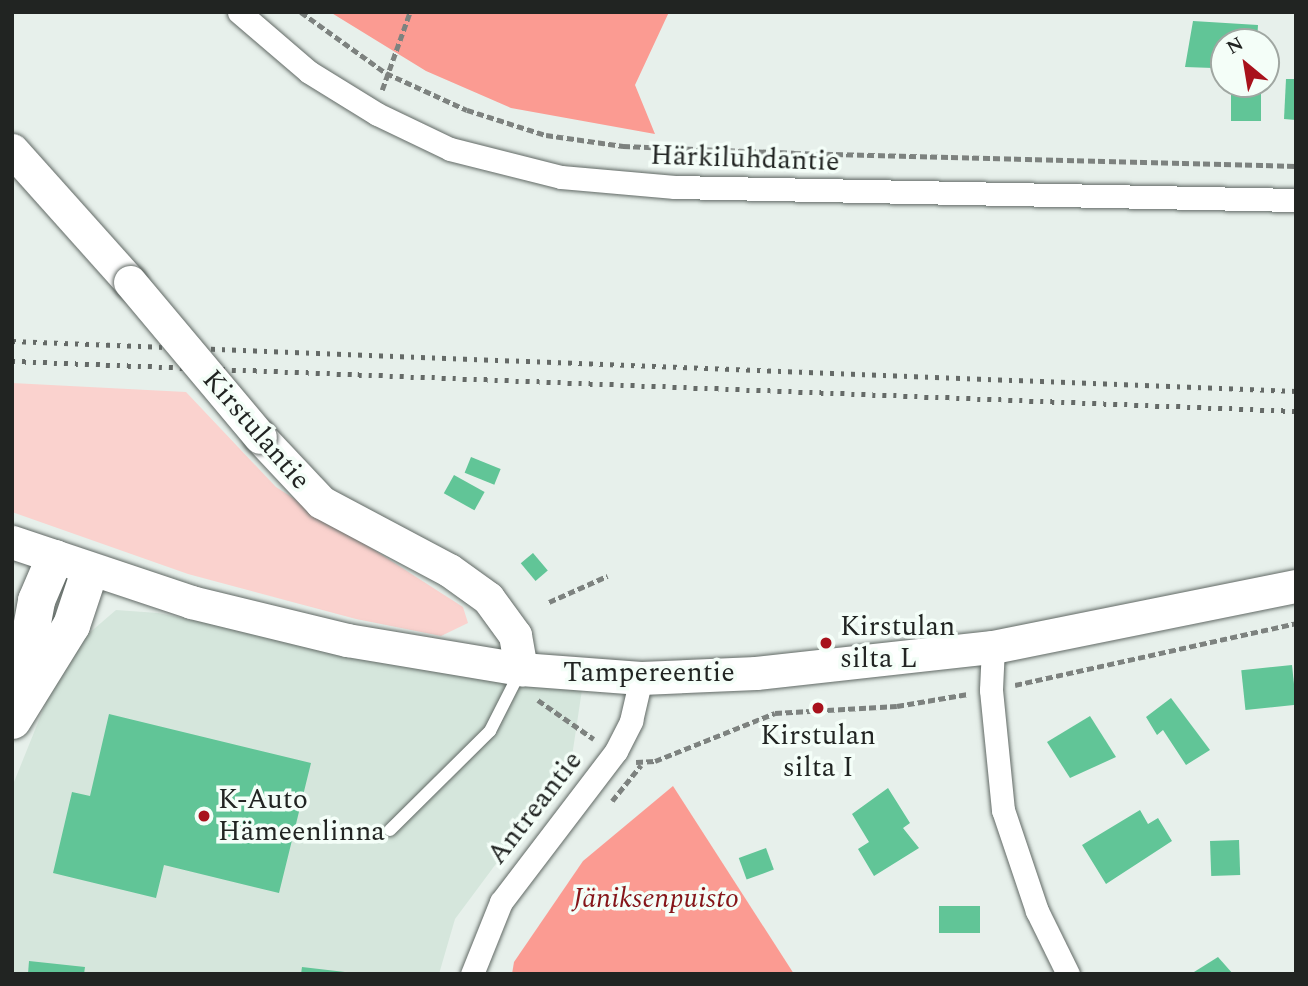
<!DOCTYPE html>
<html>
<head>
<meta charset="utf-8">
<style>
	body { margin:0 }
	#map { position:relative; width:1308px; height:986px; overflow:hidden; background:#e7f0eb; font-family:Spectral,serif }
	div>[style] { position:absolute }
	.built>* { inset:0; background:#d5e6dc }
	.green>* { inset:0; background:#fad2ce }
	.forest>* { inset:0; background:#fb9b92 }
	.building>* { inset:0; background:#61c597; transform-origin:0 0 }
	.path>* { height:4.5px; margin-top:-2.25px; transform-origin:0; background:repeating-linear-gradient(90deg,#7d827f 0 7px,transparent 0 10.5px) }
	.roads { filter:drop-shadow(0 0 2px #616965) drop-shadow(0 0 2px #616965) }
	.lane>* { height:12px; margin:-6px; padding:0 6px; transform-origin:6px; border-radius:6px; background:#fff }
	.street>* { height:23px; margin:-11.5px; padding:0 11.5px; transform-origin:11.5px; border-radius:11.5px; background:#fff }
	.secondary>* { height:33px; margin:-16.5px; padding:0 16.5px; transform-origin:16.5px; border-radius:16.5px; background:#fff }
	.primary>* { height:37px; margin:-18.5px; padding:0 18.5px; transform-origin:18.5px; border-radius:18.5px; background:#fff }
	.rail>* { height:5px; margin-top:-2.5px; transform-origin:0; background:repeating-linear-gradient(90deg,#656a67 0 3.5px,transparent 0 10.5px) }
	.bridges { filter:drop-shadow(0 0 2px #616965) drop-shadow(0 0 2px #616965) }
	.secondary-bridge>* { height:33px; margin:-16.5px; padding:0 16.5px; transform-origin:16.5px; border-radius:16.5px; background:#fff }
	.dots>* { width:19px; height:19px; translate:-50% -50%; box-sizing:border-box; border:4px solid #f4fef8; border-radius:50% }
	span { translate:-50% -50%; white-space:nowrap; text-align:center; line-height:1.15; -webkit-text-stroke:7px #f4fef8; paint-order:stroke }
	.street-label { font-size:28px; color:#212422 }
	.poi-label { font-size:28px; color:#212422 }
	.left { translate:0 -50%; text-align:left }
	.park-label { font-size:28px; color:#851519; font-style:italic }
	.frame { position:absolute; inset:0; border:14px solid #212422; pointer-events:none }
	.north { position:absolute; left:1210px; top:28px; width:70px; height:70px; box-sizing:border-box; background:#f4fef8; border:2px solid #a0a7a2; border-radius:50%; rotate:330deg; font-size:19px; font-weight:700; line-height:28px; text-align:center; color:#212422 }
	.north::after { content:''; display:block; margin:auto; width:24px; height:32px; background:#a8121c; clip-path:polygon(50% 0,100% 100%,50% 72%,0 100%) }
</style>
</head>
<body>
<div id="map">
	<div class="built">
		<div style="clip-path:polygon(116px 610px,158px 613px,351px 653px,583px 683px,571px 763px,455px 919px,439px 974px,12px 974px,12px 787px,66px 653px)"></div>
	</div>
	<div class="green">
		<div style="clip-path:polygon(12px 383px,186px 392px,276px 487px,463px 607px,468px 623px,441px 636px,356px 619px,188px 574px,12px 512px)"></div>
	</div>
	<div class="forest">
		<div style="clip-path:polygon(330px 12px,669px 12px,635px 85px,655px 134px,511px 108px,426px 71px)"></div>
		<div style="clip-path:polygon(673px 786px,794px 974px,512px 974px,514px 962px,583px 861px)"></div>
	</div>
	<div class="building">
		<div style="clip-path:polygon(1193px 21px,1258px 25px,1257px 42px,1224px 42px,1224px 75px,1213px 75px,1213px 68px,1185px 67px)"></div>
		<div style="clip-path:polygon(1286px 79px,1296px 79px,1296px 120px,1284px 119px)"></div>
		<div style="left:1231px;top:84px;width:30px;height:37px"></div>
		<div style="left:471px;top:457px;width:32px;height:17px;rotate:22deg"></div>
		<div style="left:454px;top:475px;width:35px;height:21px;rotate:29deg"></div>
		<div style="left:533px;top:553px;width:23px;height:16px;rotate:50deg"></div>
		<div style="left:1292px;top:665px;width:40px;height:51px;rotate:84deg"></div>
		<div style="clip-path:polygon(1171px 698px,1210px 750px,1186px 765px,1163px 730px,1157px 735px,1146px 717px)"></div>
		<div style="clip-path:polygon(109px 714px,311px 763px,279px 893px,164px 865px,156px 898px,53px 873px,72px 792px,90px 796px)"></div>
		<div style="clip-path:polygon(1090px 716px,1116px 757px,1070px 778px,1047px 742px)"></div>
		<div style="clip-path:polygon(888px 788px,910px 823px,903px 828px,919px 848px,874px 876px,858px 849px,869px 842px,852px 814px)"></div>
		<div style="clip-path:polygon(1140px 810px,1148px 824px,1158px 818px,1172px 841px,1106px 884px,1082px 845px)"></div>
		<div style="left:1239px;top:840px;width:35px;height:29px;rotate:88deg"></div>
		<div style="left:766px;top:848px;width:23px;height:29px;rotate:70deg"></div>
		<div style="left:939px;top:906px;width:41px;height:27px"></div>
		<div style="clip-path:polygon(1218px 957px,1233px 974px,1195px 974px,1194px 972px)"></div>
		<div style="clip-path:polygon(29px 961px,85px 967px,84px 974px,28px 974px)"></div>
		<div style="clip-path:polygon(302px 967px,345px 972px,345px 974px,301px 974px)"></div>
	</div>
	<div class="path">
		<div style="left:301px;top:12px;width:105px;rotate:35.7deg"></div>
		<div style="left:386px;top:73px;width:89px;rotate:24.6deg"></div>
		<div style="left:467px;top:110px;width:83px;rotate:17.6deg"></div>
		<div style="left:546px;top:135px;width:78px;rotate:8.1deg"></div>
		<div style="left:623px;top:146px;width:171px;rotate:2.3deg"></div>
		<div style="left:794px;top:153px;width:502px;rotate:1.48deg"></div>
		<div style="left:382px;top:90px;width:83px;rotate:-70.3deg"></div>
		<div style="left:549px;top:602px;width:64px;rotate:-24.1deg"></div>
		<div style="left:1015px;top:685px;width:288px;rotate:-12.4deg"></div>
		<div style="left:538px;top:700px;width:68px;rotate:34.9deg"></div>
		<div style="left:636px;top:762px;width:19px;rotate:-3deg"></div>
		<div style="left:655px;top:761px;width:129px;rotate:-21.8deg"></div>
		<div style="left:775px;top:713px;width:122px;rotate:-3.3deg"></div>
		<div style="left:897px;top:706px;width:72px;rotate:-9.6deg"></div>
		<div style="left:612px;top:801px;width:46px;rotate:-51.1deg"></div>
	</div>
	<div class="roads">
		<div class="lane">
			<div style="left:390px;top:830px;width:141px;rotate:-44.7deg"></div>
			<div style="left:490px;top:731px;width:68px;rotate:-63.1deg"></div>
		</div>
		<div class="street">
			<div style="left:239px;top:12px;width:92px;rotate:40.6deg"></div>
			<div style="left:309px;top:72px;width:80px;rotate:31.7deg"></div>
			<div style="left:377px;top:114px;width:81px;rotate:25.6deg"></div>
			<div style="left:450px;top:149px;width:114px;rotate:14.2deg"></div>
			<div style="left:561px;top:177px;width:114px;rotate:5deg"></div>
			<div style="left:675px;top:187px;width:621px;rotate:1.2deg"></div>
			<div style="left:993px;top:647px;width:43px;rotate:92.7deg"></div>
			<div style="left:991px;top:690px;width:121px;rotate:84.3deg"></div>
			<div style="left:1003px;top:810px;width:107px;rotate:71.4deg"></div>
			<div style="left:1037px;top:911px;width:70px;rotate:63.8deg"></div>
			<div style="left:472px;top:974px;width:78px;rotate:-68.1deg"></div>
			<div style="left:501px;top:902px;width:190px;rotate:-52.7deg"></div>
			<div style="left:616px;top:751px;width:34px;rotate:-63deg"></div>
			<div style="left:631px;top:721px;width:44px;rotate:-76.9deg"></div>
		</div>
		<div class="secondary">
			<div style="left:12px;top:150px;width:177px;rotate:48.2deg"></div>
			<div style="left:260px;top:437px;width:89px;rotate:46.8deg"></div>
			<div style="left:321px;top:502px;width:145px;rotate:28deg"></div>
			<div style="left:449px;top:570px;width:48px;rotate:35.7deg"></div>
			<div style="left:488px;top:598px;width:46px;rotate:53.9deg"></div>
			<div style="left:515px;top:635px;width:35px;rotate:80deg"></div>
			<div style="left:12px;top:542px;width:189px;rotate:18.5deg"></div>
			<div style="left:191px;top:602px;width:161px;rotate:13.7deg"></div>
			<div style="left:347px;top:640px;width:176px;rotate:9.5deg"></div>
			<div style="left:521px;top:669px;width:120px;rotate:4.3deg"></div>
			<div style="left:641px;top:678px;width:115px;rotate:-2.5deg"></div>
			<div style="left:756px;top:673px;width:238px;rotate:-6.3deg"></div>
			<div style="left:993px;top:647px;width:309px;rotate:-11.4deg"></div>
		</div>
		<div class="primary">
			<div style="left:17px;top:703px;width:105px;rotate:-79.5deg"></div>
			<div style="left:36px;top:600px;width:46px;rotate:-66.8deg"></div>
			<div style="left:12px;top:720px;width:112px;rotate:-58.2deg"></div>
			<div style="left:71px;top:625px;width:57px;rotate:-71.6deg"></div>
		</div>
	</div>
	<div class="rail">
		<div style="left:12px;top:341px;width:1285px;rotate:2.23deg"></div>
		<div style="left:12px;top:361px;width:1285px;rotate:2.23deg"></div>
	</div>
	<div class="bridges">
		<div class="secondary-bridge">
			<div style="left:130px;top:282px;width:202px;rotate:50deg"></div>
		</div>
	</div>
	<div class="dots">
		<div style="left:826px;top:643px;background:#a8121c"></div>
		<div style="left:818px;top:708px;background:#a8121c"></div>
		<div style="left:204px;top:816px;background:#a8121c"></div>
	</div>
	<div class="street-label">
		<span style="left:745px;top:159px;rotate:2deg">Härkiluhdantie</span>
		<span style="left:256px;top:430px;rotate:49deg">Kirstulantie</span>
		<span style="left:649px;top:673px">Tampereentie</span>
		<span style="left:535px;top:808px;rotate:-52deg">Antreantie</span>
	</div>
	<div class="poi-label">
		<span class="left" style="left:840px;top:643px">Kirstulan<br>silta L</span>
		<span style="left:818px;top:752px">Kirstulan<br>silta I</span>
		<span class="left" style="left:218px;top:816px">K-Auto<br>Hämeenlinna</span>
	</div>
	<div class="park-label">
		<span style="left:656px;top:899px">Jäniksenpuisto</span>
	</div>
	<div class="frame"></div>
	<div class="north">N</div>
</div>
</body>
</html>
